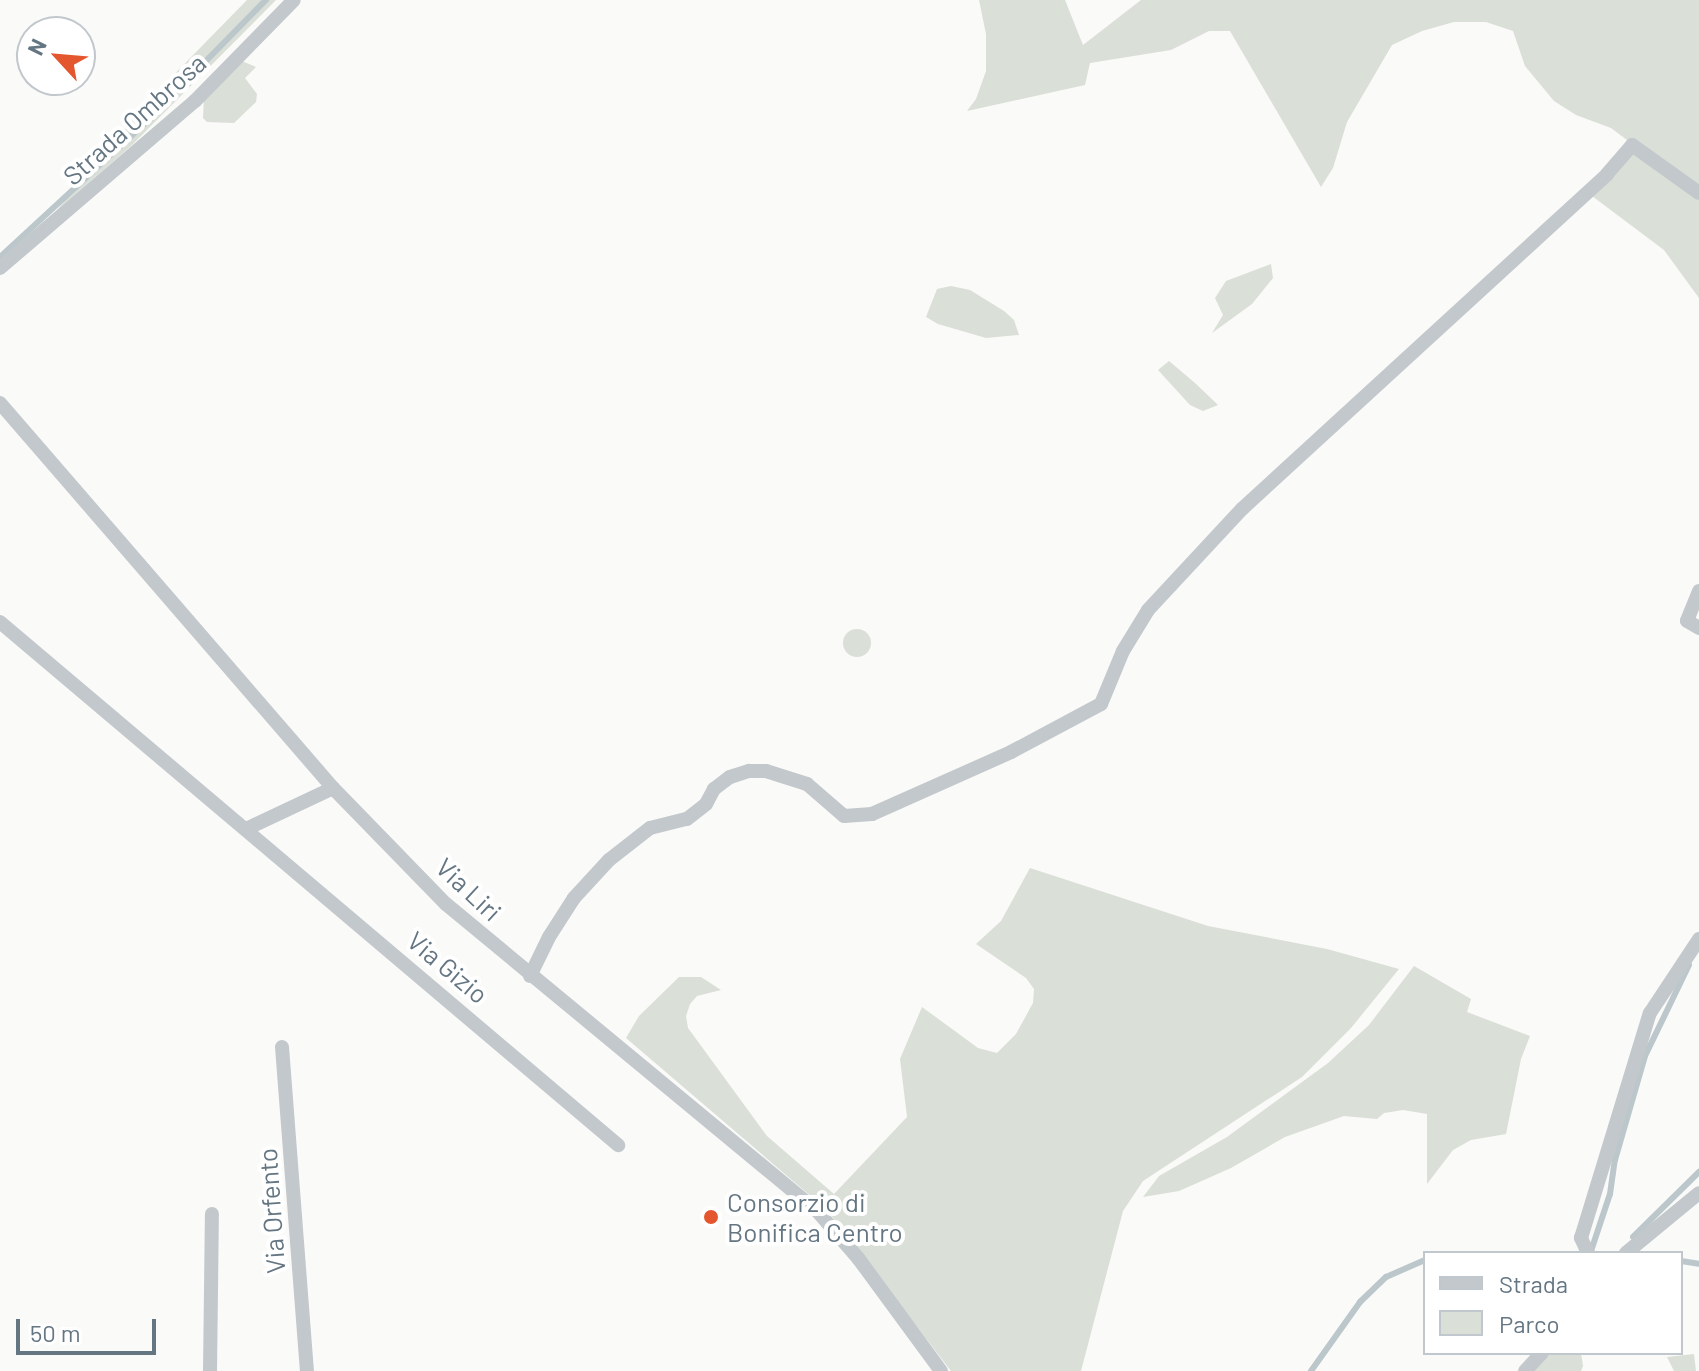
<!DOCTYPE html>
<html>
<head>
<meta charset="utf-8">
<style>
	body { margin:0 }
	#map { position:relative; width:1699px; height:1371px; overflow:hidden; background:#fafaf8; font-family:Barlow,sans-serif }
	div>[style] { position:absolute }
	.green>* { inset:0; background:#dadfd7 }
	.round { border-radius:50% }
	.stream>* { height:6px; margin:-3px; padding:0 3px; transform-origin:3px; border-radius:3px; background:#bbc7cb }
	.street>* { height:14px; margin:-7px; padding:0 7px; transform-origin:7px; border-radius:7px; background:#c3c8cc }
	.dots>* { width:22px; height:22px; translate:-50% -50%; box-sizing:border-box; border:4px solid #fff; border-radius:50% }
	span { translate:-50% -50%; white-space:nowrap; text-align:center; line-height:1.15; -webkit-text-stroke:8px #fff; paint-order:stroke }
	.street-label { font-size:26px; color:#657683 }
	.poi-label { font-size:26px; color:#657683 }
	.left { translate:0 -50%; text-align:left }
	.legend { position:absolute; left:1423px; top:1251px; width:260px; height:104px; box-sizing:border-box; background:#fff; border:2px solid #c1c8cd; margin:0; padding:10px 14px; list-style:none; font-size:24px; color:#657683 }
	.legend li { display:flex; align-items:center; gap:16px; height:40px }
	.legend b { width:40px; border:2px solid #c1c8cd }
	.north { position:absolute; left:16px; top:16px; width:80px; height:80px; box-sizing:border-box; background:#fff; border:2px solid #c1c8cd; border-radius:50%; rotate:296deg; font-size:22px; font-weight:700; line-height:32px; text-align:center; color:#657683 }
	.north::after { content:''; display:block; margin:auto; width:28px; height:36px; background:#e4572e; clip-path:polygon(50% 0,100% 100%,50% 72%,0 100%) }
	.scale { position:absolute; left:16px; top:1319px; width:140px; height:36px; box-sizing:border-box; border:4px solid #657683; border-top:0; padding-left:10px; font-size:24px; line-height:28px; white-space:nowrap; color:#657683; -webkit-text-stroke:6px #fff; paint-order:stroke }
</style>
</head>
<body>
<div id="map">
	<div class="green">
		<div style="clip-path:polygon(247px 0,276px 0,131px 146px,57px 210px,154px 95px)"></div>
		<div style="clip-path:polygon(979px 0,1065px 0,1083px 45px,1141px 0,1699px 0,1699px 298px,1664px 250px,1592px 196px,1631px 143px,1611px 128px,1576px 115px,1554px 101px,1525px 66px,1513px 31px,1486px 22px,1454px 22px,1422px 31px,1392px 45px,1347px 122px,1333px 168px,1321px 187px,1230px 31px,1209px 31px,1171px 50px,1090px 63px,1085px 85px,967px 111px,976px 99px,986px 71px,986px 34px)"></div>
		<div style="clip-path:polygon(242px 61px,256px 67px,245px 78px,257px 94px,256px 102px,234px 123px,207px 122px,203px 118px,204px 97px)"></div>
		<div style="clip-path:polygon(1271px 264px,1273px 278px,1252px 304px,1212px 333px,1223px 315px,1215px 298px,1226px 281px)"></div>
		<div style="clip-path:polygon(951px 286px,970px 290px,1004px 311px,1014px 320px,1019px 335px,986px 338px,938px 324px,926px 317px,937px 289px)"></div>
		<div style="clip-path:polygon(1169px 361px,1195px 383px,1218px 405px,1203px 411px,1190px 405px,1158px 370px)"></div>
		<div class="round" style="left:843px;top:629px;width:28px;height:28px"></div>
		<div style="clip-path:polygon(1030px 868px,1208px 926px,1327px 949px,1399px 969px,1351px 1028px,1302px 1077px,1143px 1181px,1123px 1211px,1081px 1371px,951px 1371px,827px 1210px,626px 1038px,639px 1016px,679px 977px,701px 977px,721px 990px,697px 996px,690px 1004px,686px 1016px,688px 1028px,767px 1136px,834px 1194px,907px 1117px,900px 1059px,922px 1007px,978px 1048px,997px 1053px,1016px 1034px,1033px 1003px,1034px 989px,1026px 978px,976px 944px,1001px 921px)"></div>
		<div style="clip-path:polygon(1414px 966px,1471px 999px,1467px 1012px,1530px 1036px,1521px 1059px,1506px 1134px,1471px 1140px,1453px 1150px,1427px 1184px,1427px 1114px,1403px 1110px,1384px 1113px,1377px 1119px,1344px 1116px,1285px 1137px,1231px 1168px,1179px 1191px,1143px 1197px,1159px 1176px,1227px 1137px,1328px 1063px,1369px 1025px)"></div>
		<div style="clip-path:polygon(1547px 1353px,1581px 1353px,1583px 1366px,1581px 1371px,1531px 1371px)"></div>
		<div style="clip-path:polygon(1694px 1354px,1696px 1371px,1674px 1371px,1667px 1357px)"></div>
	</div>
	<div class="stream">
		<div style="left:0;top:257px;width:196px;rotate:-42.7deg"></div>
		<div style="left:144px;top:124px;width:174px;rotate:-45.5deg"></div>
		<div style="left:1633px;top:1237px;width:93px;rotate:-44.6deg"></div>
		<div style="left:1591px;top:1251px;width:60px;rotate:-71.6deg"></div>
		<div style="left:1610px;top:1194px;width:34px;rotate:-82deg"></div>
		<div style="left:1615px;top:1160px;width:108px;rotate:-73.9deg"></div>
		<div style="left:1645px;top:1056px;width:101px;rotate:-64.2deg"></div>
		<div style="left:1681px;top:1261px;width:18px;rotate:9deg"></div>
		<div style="left:1311px;top:1371px;width:85px;rotate:-54.6deg"></div>
		<div style="left:1360px;top:1302px;width:36px;rotate:-44deg"></div>
		<div style="left:1386px;top:1277px;width:43px;rotate:-23.6deg"></div>
	</div>
	<div class="street">
		<div style="left:0;top:268px;width:257px;rotate:-40.6deg"></div>
		<div style="left:195px;top:101px;width:141px;rotate:-45.6deg"></div>
		<div style="left:0;top:403px;width:509px;rotate:49.14deg"></div>
		<div style="left:333px;top:788px;width:162px;rotate:45.8deg"></div>
		<div style="left:446px;top:904px;width:483px;rotate:39.6deg"></div>
		<div style="left:818px;top:1212px;width:61px;rotate:49deg"></div>
		<div style="left:858px;top:1258px;width:140px;rotate:53.7deg"></div>
		<div style="left:1699px;top:591px;width:32px;rotate:112deg"></div>
		<div style="left:1687px;top:621px;width:14px;rotate:30deg"></div>
		<div style="left:0;top:622px;width:810px;rotate:40.24deg"></div>
		<div style="left:246px;top:829px;width:96px;rotate:-25.2deg"></div>
		<div style="left:530px;top:976px;width:43px;rotate:-64deg"></div>
		<div style="left:549px;top:937px;width:46px;rotate:-57.3deg"></div>
		<div style="left:574px;top:898px;width:52px;rotate:-47.4deg"></div>
		<div style="left:609px;top:860px;width:52px;rotate:-38deg"></div>
		<div style="left:650px;top:828px;width:38px;rotate:-14deg"></div>
		<div style="left:687px;top:819px;width:24px;rotate:-38deg"></div>
		<div style="left:706px;top:804px;width:17px;rotate:-62deg"></div>
		<div style="left:714px;top:789px;width:20px;rotate:-37deg"></div>
		<div style="left:730px;top:777px;width:20px;rotate:-18deg"></div>
		<div style="left:749px;top:771px;width:17px"></div>
		<div style="left:766px;top:771px;width:43px;rotate:17.6deg"></div>
		<div style="left:807px;top:784px;width:49px;rotate:40.9deg"></div>
		<div style="left:844px;top:816px;width:28px;rotate:-4deg"></div>
		<div style="left:872px;top:814px;width:152px;rotate:-24deg"></div>
		<div style="left:1011px;top:752px;width:102px;rotate:-28.1deg"></div>
		<div style="left:1101px;top:704px;width:57px;rotate:-67.5deg"></div>
		<div style="left:1123px;top:651px;width:48px;rotate:-58.6deg"></div>
		<div style="left:1148px;top:610px;width:138px;rotate:-47.1deg"></div>
		<div style="left:1242px;top:509px;width:495px;rotate:-42.5deg"></div>
		<div style="left:1607px;top:174px;width:38px;rotate:-49deg"></div>
		<div style="left:1632px;top:145px;width:82px;rotate:35.6deg"></div>
		<div style="left:282px;top:1047px;width:325px;rotate:85.6deg"></div>
		<div style="left:1588px;top:1253px;width:17px;rotate:-115deg"></div>
		<div style="left:1581px;top:1238px;width:235px;rotate:-73deg"></div>
		<div style="left:1650px;top:1013px;width:89px;rotate:-56.5deg"></div>
		<div style="left:1626px;top:1253px;width:94px;rotate:-39.4deg"></div>
		<div style="left:210px;top:1371px;width:157px;rotate:-89.3deg"></div>
		<div style="left:1525px;top:1371px;width:25px;rotate:-47deg"></div>
	</div>
	<div class="dots">
		<div style="left:711px;top:1217px;background:#e4572e"></div>
	</div>
	<div class="street-label">
		<span style="left:134px;top:119px;rotate:-42deg">Strada Ombrosa</span>
		<span style="left:469px;top:889px;rotate:43deg">Via Liri</span>
		<span style="left:448px;top:967px;rotate:40deg">Via Gizio</span>
		<span style="left:271px;top:1211px;rotate:-94deg">Via Orfento</span>
	</div>
	<div class="poi-label">
		<span class="left" style="left:727px;top:1217px">Consorzio di<br>Bonifica Centro</span>
	</div>
	<ul class="legend">
	<li><b style="height:10px;background:#c3c8cc"></b>Strada</li>
	<li><b style="height:22px;background:#dadfd7"></b>Parco</li>
	</ul>
	<div class="north">N</div>
	<div class="scale">50 m</div>
</div>
</body>
</html>
